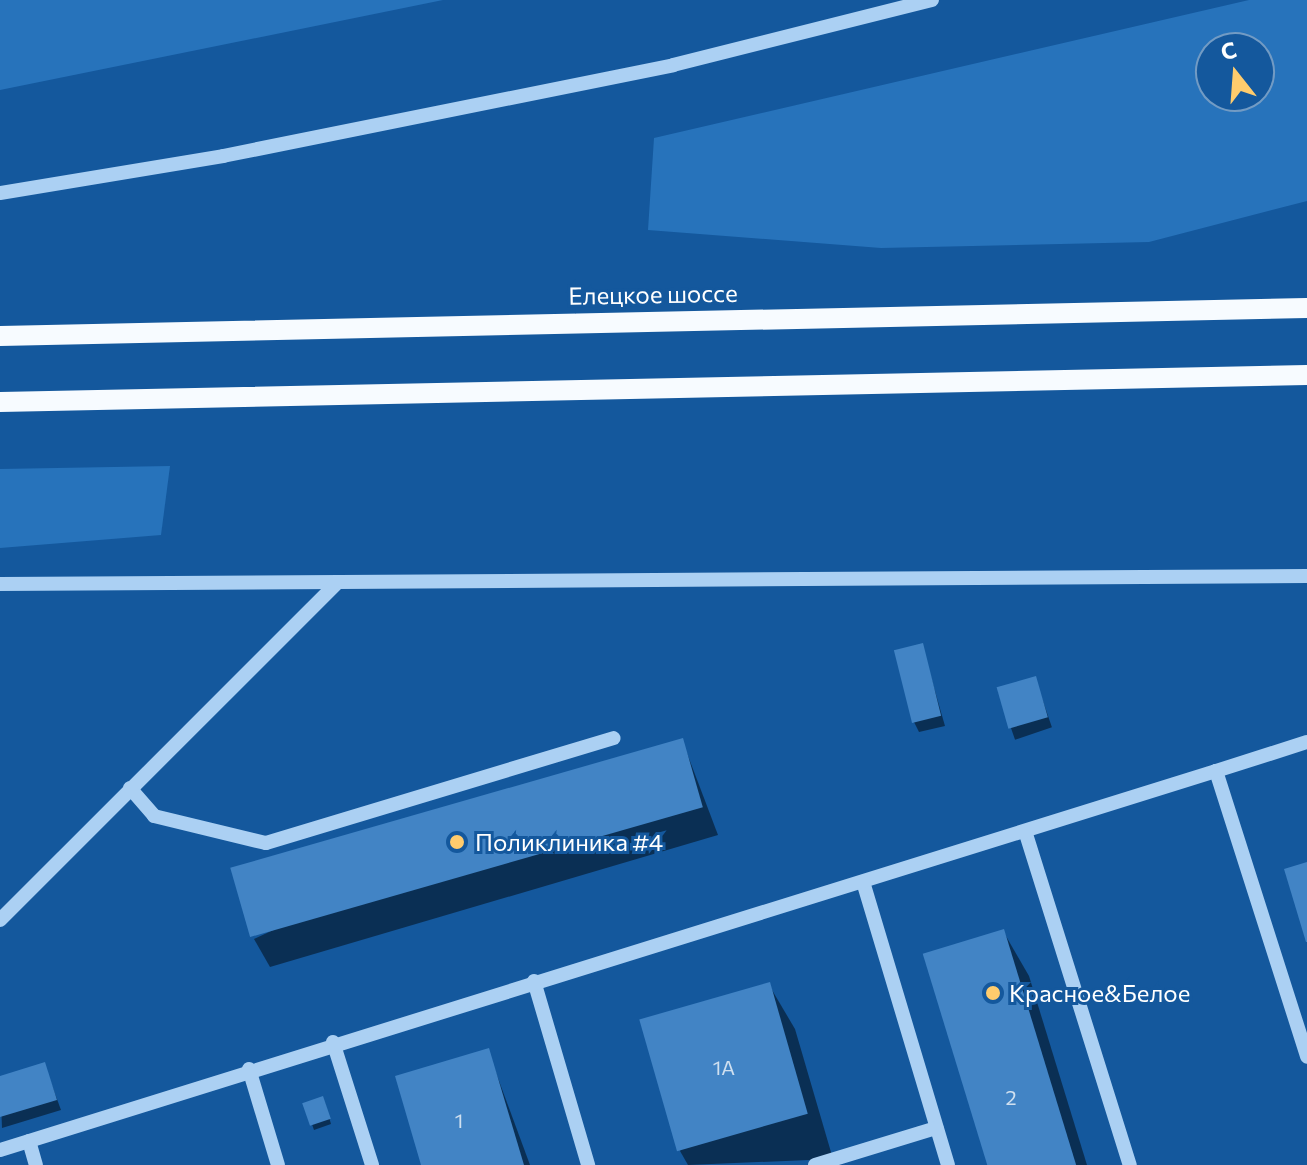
<!DOCTYPE html>
<html>
<head>
<meta charset="utf-8">
<style>
	body { margin:0 }
	#map { position:relative; width:1307px; height:1165px; overflow:hidden; background:#14589d; font-family:Commissioner,sans-serif }
	div>[style] { position:absolute }
	.green>* { inset:0; background:#2773bb }
	.shadow>* { inset:0; background:#0007; transform-origin:0 0 }
	.building>* { inset:0; background:#4284c5; transform-origin:0 0 }
	.minor>* { height:14px; margin:-7px; padding:0 7px; transform-origin:7px; border-radius:7px; background:#abd0f3 }
	.major>* { height:20px; margin:-10px; padding:0 10px; transform-origin:10px; border-radius:10px; background:#f7fbff }
	.dots>* { width:22px; height:22px; translate:-50% -50%; box-sizing:border-box; border:4px solid #14589d; border-radius:50% }
	span { translate:-50% -50%; white-space:nowrap; text-align:center; line-height:1.15; -webkit-text-stroke:6px #14589d; paint-order:stroke }
	.number-label { font-size:20px; color:#d0e0f0 }
	.number-label span { -webkit-text-stroke-width:0 }
	.street-label { font-size:24px; color:#fff }
	.poi-label { font-size:24px; color:#fff }
	.left { translate:0 -50%; text-align:left }
	.north { position:absolute; left:1195px; top:32px; width:80px; height:80px; box-sizing:border-box; background:#14589d; border:2px solid #729bc4; border-radius:50%; rotate:343deg; font-size:22px; font-weight:700; line-height:32px; text-align:center; color:#fff }
	.north::after { content:''; display:block; margin:auto; width:28px; height:36px; background:#ffcc6d; clip-path:polygon(50% 0,100% 100%,50% 72%,0 100%) }
</style>
</head>
<body>
<div id="map">
	<div class="green">
		<div style="clip-path:polygon(0 0,443px 0,0 90px)"></div>
		<div style="clip-path:polygon(evenodd,1249px 0,1307px 0,1307px 201px,1149px 242px,881px 248px,648px 230px,654px 138px,1249px 0,1211px 48px,1259px 48px,1259px 96px,1211px 96px,1211px 48px)"></div>
		<div style="clip-path:polygon(170px 466px,161px 535px,0 548px,0 469px)"></div>
	</div>
	<div class="shadow">
		<div style="clip-path:polygon(922px 646px,945px 726px,919px 732px,914px 722px)"></div>
		<div style="left:1035px;top:678px;width:52px;height:39px;rotate:71deg"></div>
		<div style="clip-path:polygon(682px 740px,718px 835px,270px 967px,254px 939px)"></div>
		<div style="clip-path:polygon(1003px 931px,1029px 976px,1087px 1165px,990px 1165px)"></div>
		<div style="clip-path:polygon(769px 985px,795px 1029px,833px 1159px,688px 1165px,680px 1151px)"></div>
		<div style="clip-path:polygon(488px 1051px,530px 1165px,424px 1165px)"></div>
		<div style="clip-path:polygon(44px 1064px,61px 1110px,2px 1128px,0 1078px)"></div>
		<div style="clip-path:polygon(325px 1103px,331px 1124px,314px 1130px,305px 1104px)"></div>
	</div>
	<div class="building">
		<div style="left:923px;top:643px;width:75px;height:30px;rotate:76deg"></div>
		<div style="left:1036px;top:676px;width:43px;height:41px;rotate:74deg"></div>
		<div style="left:683px;top:738px;width:72px;height:471px;rotate:74deg"></div>
		<div style="clip-path:polygon(1307px 862px,1307px 942px,1306px 942px,1284px 869px)"></div>
		<div style="left:1004px;top:929px;width:247px;height:85px;rotate:73deg"></div>
		<div style="left:770px;top:982px;width:137px;height:136px;rotate:74deg"></div>
		<div style="clip-path:polygon(489px 1048px,524px 1165px,421px 1165px,395px 1076px)"></div>
		<div style="clip-path:polygon(45px 1062px,57px 1100px,0 1117px,0 1076px)"></div>
		<div style="left:323px;top:1096px;width:24px;height:22px;rotate:71deg"></div>
	</div>
	<div class="minor">
		<div style="left:0;top:193px;width:226px;rotate:-9.4deg"></div>
		<div style="left:223px;top:156px;width:459px;rotate:-11.4deg"></div>
		<div style="left:673px;top:65px;width:267px;rotate:-14.1deg"></div>
		<div style="left:0;top:584px;width:1307px;rotate:-0.35deg"></div>
		<div style="left:1307px;top:742px;width:96px;rotate:162.3deg"></div>
		<div style="left:1216px;top:771px;width:300px;rotate:72.3deg"></div>
		<div style="left:130px;top:788px;width:37px;rotate:49deg"></div>
		<div style="left:154px;top:816px;width:115px;rotate:13.6deg"></div>
		<div style="left:266px;top:843px;width:363px;rotate:-16.8deg"></div>
		<div style="left:1026px;top:834px;width:347px;rotate:72.6deg"></div>
		<div style="left:864px;top:885px;width:292px;rotate:73.3deg"></div>
		<div style="left:0;top:920px;width:478px;rotate:-45deg"></div>
		<div style="left:534px;top:981px;width:192px;rotate:73.6deg"></div>
		<div style="left:333px;top:1042px;width:129px;rotate:72.4deg"></div>
		<div style="left:249px;top:1069px;width:100px;rotate:73.2deg"></div>
		<div style="left:29px;top:1141px;width:25px;rotate:74deg"></div>
		<div style="left:0;top:1150px;width:1274px;rotate:-17.31deg"></div>
		<div style="left:815px;top:1165px;width:127px;rotate:-17deg"></div>
	</div>
	<div class="major">
		<div style="left:0;top:336px;width:1307px;rotate:-1.23deg"></div>
		<div style="left:0;top:402px;width:1307px;rotate:-1.18deg"></div>
	</div>
	<div class="dots">
		<div style="left:457px;top:842px;background:#ffcc6d"></div>
		<div style="left:993px;top:993px;background:#ffcc6d"></div>
	</div>
	<div class="number-label">
		<span style="left:724px;top:1067px">1А</span>
		<span style="left:1011px;top:1097px">2</span>
		<span style="left:459px;top:1120px">1</span>
	</div>
	<div class="street-label">
		<span style="left:653px;top:294px;rotate:-1deg">Елецкое шоссе</span>
	</div>
	<div class="poi-label">
		<span class="left" style="left:475px;top:842px">Поликлиника #4</span>
		<span class="left" style="left:1009px;top:993px">Красное&amp;Белое</span>
	</div>
	<div class="north">С</div>
</div>
</body>
</html>
